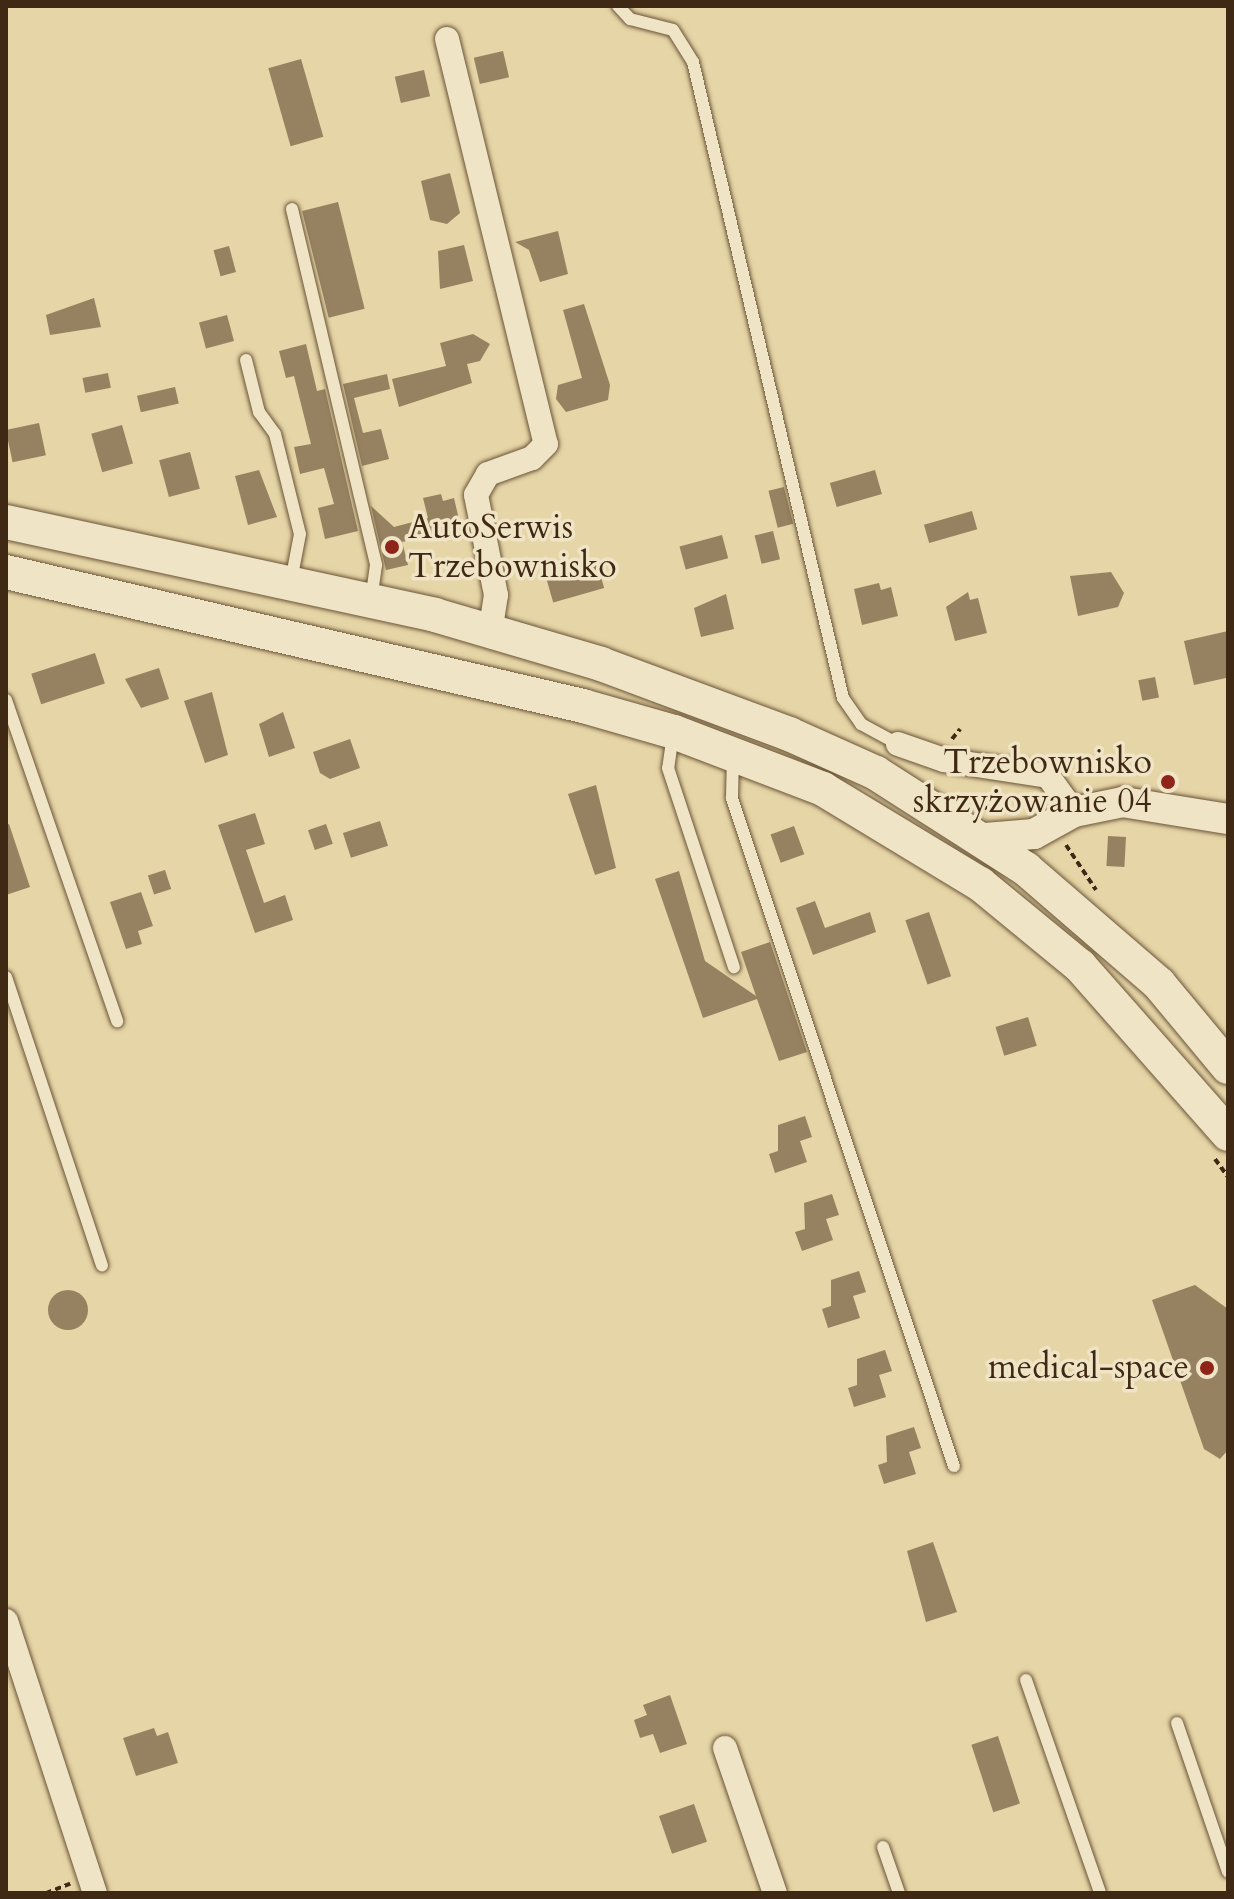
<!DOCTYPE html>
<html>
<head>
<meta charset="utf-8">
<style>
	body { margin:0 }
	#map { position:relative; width:1234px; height:1899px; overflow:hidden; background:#e6d5a6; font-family:Cardo,serif }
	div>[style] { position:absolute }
	.building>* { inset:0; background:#968260; transform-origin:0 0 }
	.round { border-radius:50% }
	.path>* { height:4px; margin-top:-2px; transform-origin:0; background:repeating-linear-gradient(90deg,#402914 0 6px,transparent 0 10px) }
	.roads { filter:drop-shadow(0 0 2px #6a5438) drop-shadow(0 0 2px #6a5438) }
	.service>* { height:12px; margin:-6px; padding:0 6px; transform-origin:6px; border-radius:6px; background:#efe4c5 }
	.minor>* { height:24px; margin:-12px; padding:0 12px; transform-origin:12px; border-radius:12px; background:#efe4c5 }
	.tertiary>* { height:30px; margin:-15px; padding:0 15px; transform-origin:15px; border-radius:15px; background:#efe4c5 }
	.secondary>* { height:34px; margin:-17px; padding:0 17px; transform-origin:17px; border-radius:17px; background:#efe4c5 }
	.dots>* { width:22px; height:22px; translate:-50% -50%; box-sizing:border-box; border:4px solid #efe4c5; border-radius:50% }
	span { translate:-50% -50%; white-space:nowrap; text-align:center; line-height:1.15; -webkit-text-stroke:7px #efe4c5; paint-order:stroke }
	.poi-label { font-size:34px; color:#402914 }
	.left { translate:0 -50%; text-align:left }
	.right { translate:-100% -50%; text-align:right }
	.frame { position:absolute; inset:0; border:8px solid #402914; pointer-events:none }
</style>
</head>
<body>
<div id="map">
	<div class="building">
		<div style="left:503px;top:51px;width:27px;height:30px;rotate:77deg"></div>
		<div style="left:301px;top:59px;width:81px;height:34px;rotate:74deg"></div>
		<div style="left:424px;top:70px;width:27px;height:30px;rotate:77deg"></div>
		<div style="clip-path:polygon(450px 173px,460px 213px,447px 224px,430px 220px,421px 181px)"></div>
		<div style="left:338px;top:202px;width:110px;height:37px;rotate:76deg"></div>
		<div style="clip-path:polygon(558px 231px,568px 274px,540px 282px,529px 250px,515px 242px)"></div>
		<div style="clip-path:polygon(464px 245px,473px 281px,440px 289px,438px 251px)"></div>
		<div style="left:229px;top:246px;width:27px;height:16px;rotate:75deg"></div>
		<div style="clip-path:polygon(94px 298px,101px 327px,50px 335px,46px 315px)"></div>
		<div style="clip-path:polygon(584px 304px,610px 385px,608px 400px,566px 412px,556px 399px,558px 385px,582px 378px,563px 310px)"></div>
		<div style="left:227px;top:315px;width:27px;height:29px;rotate:75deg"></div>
		<div style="clip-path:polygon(473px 334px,490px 344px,480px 361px,467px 364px,472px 383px,399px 407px,392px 379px,446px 366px,440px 343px)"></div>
		<div style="clip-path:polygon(306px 344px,317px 391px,325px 389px,358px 531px,325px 539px,318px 508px,334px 504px,324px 468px,300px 474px,294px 447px,311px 444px,294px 376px,286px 378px,279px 351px)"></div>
		<div style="left:108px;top:373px;width:15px;height:26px;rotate:79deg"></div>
		<div style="clip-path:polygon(387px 374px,390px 389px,354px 398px,363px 433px,381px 429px,389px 459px,362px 466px,343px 384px)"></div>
		<div style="left:175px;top:387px;width:17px;height:39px;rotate:77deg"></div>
		<div style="left:39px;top:423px;width:33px;height:34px;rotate:78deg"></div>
		<div style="left:122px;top:425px;width:40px;height:32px;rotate:74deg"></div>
		<div style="left:190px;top:452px;width:38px;height:32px;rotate:75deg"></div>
		<div style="clip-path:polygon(259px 470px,277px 517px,248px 525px,235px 476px)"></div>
		<div style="left:875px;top:470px;width:25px;height:47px;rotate:74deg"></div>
		<div style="left:784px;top:487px;width:38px;height:16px;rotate:76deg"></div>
		<div style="clip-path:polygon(441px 494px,443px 501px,454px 498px,461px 528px,402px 542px,408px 565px,386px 570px,371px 506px,394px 527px,428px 518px,423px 498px)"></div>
		<div style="left:972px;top:511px;width:19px;height:50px;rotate:74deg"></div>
		<div style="left:773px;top:531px;width:29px;height:19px;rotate:76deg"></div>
		<div style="left:722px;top:535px;width:24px;height:44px;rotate:75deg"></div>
		<div style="left:597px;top:563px;width:26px;height:53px;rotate:74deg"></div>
		<div style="clip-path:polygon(1111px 572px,1124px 593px,1118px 607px,1078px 616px,1070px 576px)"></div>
		<div style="clip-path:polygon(879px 583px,881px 590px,891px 587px,898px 616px,862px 625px,854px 589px)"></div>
		<div style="clip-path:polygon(968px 592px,970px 600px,978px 598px,987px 633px,955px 641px,946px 607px)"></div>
		<div style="clip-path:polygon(726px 594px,734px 629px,701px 637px,694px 608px)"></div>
		<div style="clip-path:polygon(1228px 631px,1226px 678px,1194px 685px,1184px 641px)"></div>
		<div style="left:95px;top:653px;width:32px;height:67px;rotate:72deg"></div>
		<div style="clip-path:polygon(159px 668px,169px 699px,141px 708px,125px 679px)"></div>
		<div style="left:1155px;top:677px;width:21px;height:17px;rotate:79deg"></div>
		<div style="clip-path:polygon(212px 692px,228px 755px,205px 763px,184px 701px)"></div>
		<div style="clip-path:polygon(283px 712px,295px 748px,269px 757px,259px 724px)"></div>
		<div style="clip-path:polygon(350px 739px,360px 768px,330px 779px,320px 773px,313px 752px)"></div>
		<div style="clip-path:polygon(596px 785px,616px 868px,595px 875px,568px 794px)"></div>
		<div style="clip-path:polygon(255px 813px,265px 844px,246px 850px,264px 903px,285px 895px,293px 920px,255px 933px,218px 825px)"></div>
		<div style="left:380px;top:821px;width:26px;height:39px;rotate:72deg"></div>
		<div style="clip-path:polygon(9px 824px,30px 887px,6px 895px,6px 825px)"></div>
		<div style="left:326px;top:824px;width:21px;height:19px;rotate:71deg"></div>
		<div style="left:794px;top:826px;width:30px;height:25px;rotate:70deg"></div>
		<div style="left:1108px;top:836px;width:18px;height:30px;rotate:3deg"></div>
		<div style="left:165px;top:870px;width:20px;height:18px;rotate:72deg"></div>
		<div style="clip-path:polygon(679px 871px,705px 961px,756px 996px,741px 952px,770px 942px,807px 1052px,779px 1061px,757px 999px,703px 1018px,655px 879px)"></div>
		<div style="clip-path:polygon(141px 892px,153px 926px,138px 931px,142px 944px,126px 949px,110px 902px)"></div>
		<div style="clip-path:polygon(815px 901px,825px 928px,870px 912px,876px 932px,813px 955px,796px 908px)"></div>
		<div style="left:929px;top:912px;width:68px;height:25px;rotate:71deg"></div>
		<div style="left:1028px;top:1017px;width:30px;height:34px;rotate:73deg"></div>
		<div style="clip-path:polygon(805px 1116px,812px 1137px,800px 1141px,807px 1162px,775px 1173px,769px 1154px,778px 1151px,778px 1125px)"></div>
		<div style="clip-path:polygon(832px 1194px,839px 1215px,826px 1219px,833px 1240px,802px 1251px,795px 1232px,805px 1229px,804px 1203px)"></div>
		<div style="clip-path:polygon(859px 1271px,866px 1292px,853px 1296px,860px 1318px,828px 1328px,822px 1309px,831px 1306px,831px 1280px)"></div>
		<div style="clip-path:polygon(1195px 1285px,1228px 1309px,1228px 1450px,1220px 1459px,1204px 1449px,1152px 1300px)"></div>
		<div class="round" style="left:48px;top:1290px;width:40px;height:40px"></div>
		<div style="clip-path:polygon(885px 1350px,892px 1371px,879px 1375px,886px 1397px,854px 1407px,848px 1388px,857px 1385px,857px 1359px)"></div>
		<div style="clip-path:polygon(914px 1427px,921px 1448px,909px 1452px,916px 1474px,884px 1484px,878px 1465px,887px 1462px,886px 1436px)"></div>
		<div style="clip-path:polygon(933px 1542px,957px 1612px,926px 1622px,907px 1551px)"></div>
		<div style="clip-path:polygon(670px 1695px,687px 1744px,660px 1753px,653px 1734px,640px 1738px,634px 1720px,647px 1715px,643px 1705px)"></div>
		<div style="clip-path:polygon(154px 1728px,157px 1736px,168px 1732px,178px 1763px,136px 1776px,123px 1738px)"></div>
		<div style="left:998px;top:1736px;width:71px;height:28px;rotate:72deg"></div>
		<div style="left:694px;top:1804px;width:40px;height:37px;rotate:71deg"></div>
	</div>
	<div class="path">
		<div style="left:952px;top:739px;width:13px;rotate:-51deg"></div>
		<div style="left:981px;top:807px;width:19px;rotate:9deg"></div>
		<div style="left:1066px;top:845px;width:54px;rotate:56.3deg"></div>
		<div style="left:1215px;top:1159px;width:22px;rotate:54deg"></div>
		<div style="left:46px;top:1893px;width:26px;rotate:-21deg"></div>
	</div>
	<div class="roads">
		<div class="service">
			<div style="left:618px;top:6px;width:18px;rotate:47deg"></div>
			<div style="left:630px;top:19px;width:44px;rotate:14.3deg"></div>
			<div style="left:673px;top:30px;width:38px;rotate:58deg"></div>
			<div style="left:693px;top:62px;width:653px;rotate:76.73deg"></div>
			<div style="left:843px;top:698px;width:32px;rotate:55deg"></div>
			<div style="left:861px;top:724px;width:42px;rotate:28.4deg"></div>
			<div style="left:292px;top:209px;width:366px;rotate:76.7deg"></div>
			<div style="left:376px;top:565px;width:34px;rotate:98deg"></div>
			<div style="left:246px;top:360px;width:54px;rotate:76deg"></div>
			<div style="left:259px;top:412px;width:27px;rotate:54deg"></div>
			<div style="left:275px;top:434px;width:103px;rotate:76deg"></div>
			<div style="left:300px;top:534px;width:48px;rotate:100.8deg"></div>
			<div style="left:6px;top:700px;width:340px;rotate:70.9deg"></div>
			<div style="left:673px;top:734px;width:34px;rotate:98deg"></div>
			<div style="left:668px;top:768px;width:210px;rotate:71.7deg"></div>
			<div style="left:733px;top:756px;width:42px;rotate:91.4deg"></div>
			<div style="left:732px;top:798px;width:704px;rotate:71.62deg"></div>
			<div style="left:6px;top:977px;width:304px;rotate:71.6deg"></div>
			<div style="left:1026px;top:1680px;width:225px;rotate:70.8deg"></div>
			<div style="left:1177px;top:1723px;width:157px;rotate:71.1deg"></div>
			<div style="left:883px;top:1847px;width:49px;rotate:70.8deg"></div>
		</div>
		<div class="minor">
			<div style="left:447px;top:39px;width:417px;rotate:76.3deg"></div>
			<div style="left:546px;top:444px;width:20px;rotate:135deg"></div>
			<div style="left:532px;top:458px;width:47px;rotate:160deg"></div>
			<div style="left:488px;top:474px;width:24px;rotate:120deg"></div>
			<div style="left:476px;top:495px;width:102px;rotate:78.7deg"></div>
			<div style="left:496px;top:595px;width:36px;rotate:99deg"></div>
			<div style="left:898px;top:744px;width:49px;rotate:19.2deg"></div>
			<div style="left:944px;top:760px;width:105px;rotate:8.7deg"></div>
			<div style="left:1048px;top:776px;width:44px;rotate:54.2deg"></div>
			<div style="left:6px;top:1621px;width:286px;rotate:71.9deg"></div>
			<div style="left:725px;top:1748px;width:153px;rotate:71deg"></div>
		</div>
		<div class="tertiary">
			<div style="left:985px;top:838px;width:49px;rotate:-4.7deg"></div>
			<div style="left:1034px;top:834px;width:46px;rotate:-28.8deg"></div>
			<div style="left:1074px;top:812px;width:50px;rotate:-11.5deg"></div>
			<div style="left:1123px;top:802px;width:106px;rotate:9.2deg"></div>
		</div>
		<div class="secondary">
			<div style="left:6px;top:522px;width:439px;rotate:12.2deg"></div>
			<div style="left:435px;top:615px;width:173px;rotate:16.4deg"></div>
			<div style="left:601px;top:664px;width:201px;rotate:20.4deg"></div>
			<div style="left:789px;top:734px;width:95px;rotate:24.1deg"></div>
			<div style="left:876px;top:773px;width:178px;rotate:32.6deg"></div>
			<div style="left:1026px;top:869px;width:176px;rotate:40.8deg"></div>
			<div style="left:1159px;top:984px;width:108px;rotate:50.3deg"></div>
			<div style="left:6px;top:572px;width:592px;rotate:13.07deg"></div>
			<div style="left:583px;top:706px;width:95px;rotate:15.9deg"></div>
			<div style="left:674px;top:732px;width:160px;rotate:20.9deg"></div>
			<div style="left:823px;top:789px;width:184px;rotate:31.2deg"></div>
			<div style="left:980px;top:884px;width:129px;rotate:39.4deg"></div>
			<div style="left:1080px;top:966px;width:224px;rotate:48.6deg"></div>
		</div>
	</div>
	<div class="dots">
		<div style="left:392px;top:547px;background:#8f2418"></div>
		<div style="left:1168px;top:782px;background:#8f2418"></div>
		<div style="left:1207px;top:1368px;background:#8f2418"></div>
	</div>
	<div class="poi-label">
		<span class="left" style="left:408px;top:547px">AutoSerwis<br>Trzebownisko</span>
		<span class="right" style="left:1152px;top:782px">Trzebownisko<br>skrzyżowanie 04</span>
		<span class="right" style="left:1189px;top:1368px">medical-space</span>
	</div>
	<div class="frame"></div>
</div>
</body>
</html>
